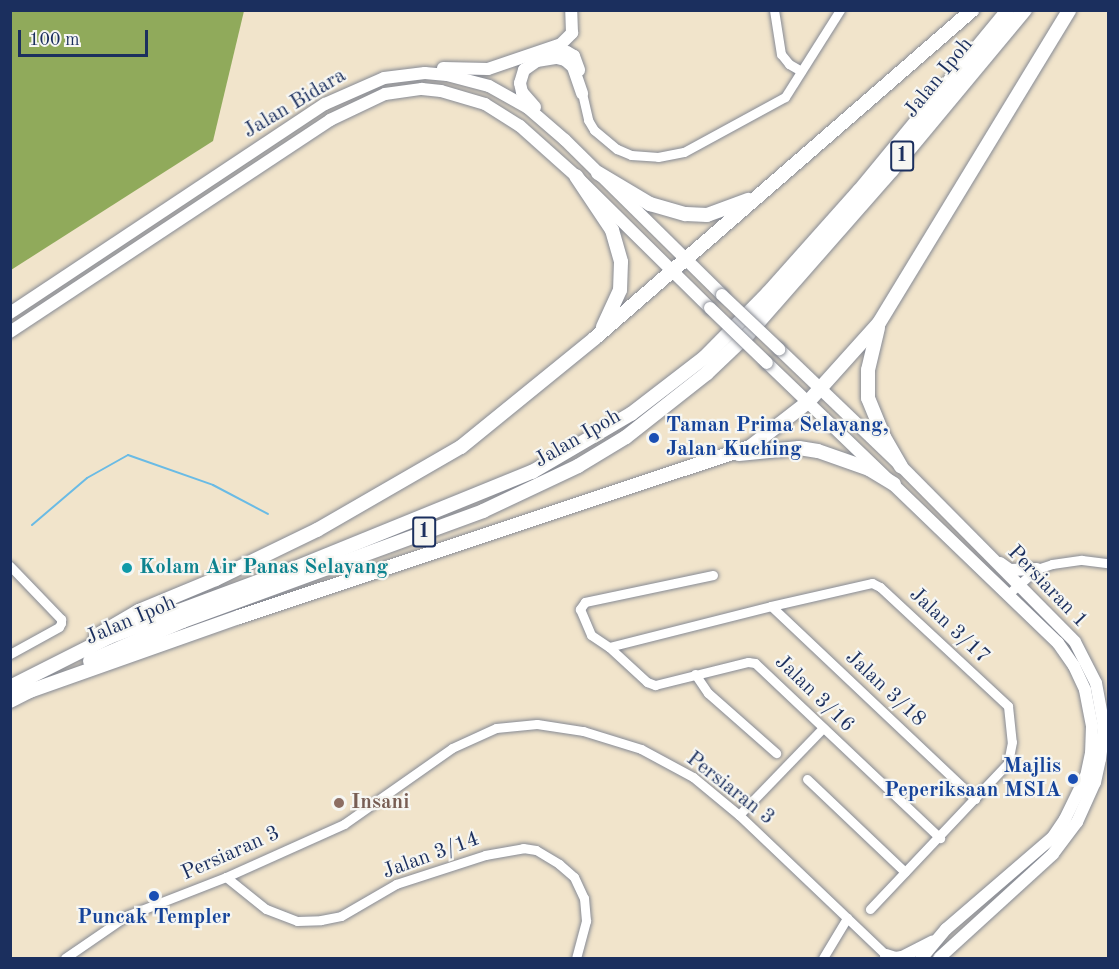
<!DOCTYPE html>
<html>
<head>
<meta charset="utf-8">
<style>
	body { margin:0 }
	#map { position:relative; width:1119px; height:969px; overflow:hidden; background:#f1e4cb; font-family:"Old Standard TT",serif }
	div>[style] { position:absolute }
	.forest>* { inset:0; background:#90aa5b }
	.stream>* { height:2px; margin:-1px; padding:0 1px; transform-origin:1px; border-radius:1px; background:#6abbe5 }
	.roads { filter:drop-shadow(0 0 2px #868a94) drop-shadow(0 0 2px #868a94) }
	.minor>* { height:9px; margin:-4.5px; padding:0 4.5px; transform-origin:4.5px; border-radius:4.5px; background:#fff }
	.major>* { height:12px; margin:-6px; padding:0 6px; transform-origin:6px; border-radius:6px; background:#fff }
	.highway>* { height:14px; margin:-7px; padding:0 7px; transform-origin:7px; border-radius:7px; background:#fff }
	.bridges { filter:drop-shadow(0 0 2px #868a94) drop-shadow(0 0 2px #868a94) }
	.major-bridge>* { height:12px; margin:-6px; padding:0 6px; transform-origin:6px; border-radius:6px; background:#fff }
	.dots>* { width:16px; height:16px; translate:-50% -50%; box-sizing:border-box; border:3px solid #f6f6f2; border-radius:50% }
	span { translate:-50% -50%; white-space:nowrap; text-align:center; line-height:1.15; -webkit-text-stroke:4.5px #f6f6f2; paint-order:stroke }
	.shield-label span { padding:2px 4px; background:#f6f6f2; border:2px solid; border-radius:4px; -webkit-text-stroke-width:0 }
	.shield-label { font-size:20px; color:#1b2f5e; font-weight:700 }
	.street-label { font-size:21px; color:#1b2f5e }
	.transit-label { font-size:21px; color:#164399; font-weight:700 }
	.left { translate:0 -50%; text-align:left }
	.right { translate:-100% -50%; text-align:right }
	.culture-label { font-size:21px; color:#0d838f; font-weight:700 }
	.education-label { font-size:21px; color:#785e54; font-weight:700 }
	.frame { position:absolute; inset:0; border:12px solid #1b2f5e; pointer-events:none }
	.scale { position:absolute; left:18px; top:30px; width:130px; height:27px; box-sizing:border-box; border:3px solid #1b2f5e; border-top:0; padding-left:8px; font-size:18px; line-height:21px; white-space:nowrap; color:#1b2f5e; -webkit-text-stroke:4px #f6f6f2; paint-order:stroke }
</style>
</head>
<body>
<div id="map">
	<div class="forest">
		<div style="clip-path:polygon(11px 10px,244px 11px,213px 141px,11px 270px)"></div>
	</div>
	<div class="stream">
		<div style="left:32px;top:525px;width:72px;rotate:-40.5deg"></div>
		<div style="left:87px;top:478px;width:47px;rotate:-29.3deg"></div>
		<div style="left:128px;top:455px;width:90px;rotate:19.4deg"></div>
		<div style="left:213px;top:485px;width:62px;rotate:27.8deg"></div>
	</div>
	<div class="roads">
		<div class="minor">
			<div style="left:774px;top:10px;width:45px;rotate:81deg"></div>
			<div style="left:781px;top:54px;width:13px;rotate:51deg"></div>
			<div style="left:789px;top:64px;width:14px;rotate:30deg"></div>
			<div style="left:582px;top:93px;width:28px;rotate:77deg"></div>
			<div style="left:588px;top:120px;width:12px;rotate:59deg"></div>
			<div style="left:594px;top:130px;width:30px;rotate:40deg"></div>
			<div style="left:617px;top:149px;width:15px;rotate:23deg"></div>
			<div style="left:631px;top:155px;width:27px;rotate:4deg"></div>
			<div style="left:658px;top:157px;width:26px;rotate:-11deg"></div>
			<div style="left:684px;top:152px;width:115px;rotate:-28.6deg"></div>
			<div style="left:785px;top:97px;width:103px;rotate:-57.7deg"></div>
			<div style="left:10px;top:566px;width:74px;rotate:46.1deg"></div>
			<div style="left:61px;top:619px;width:4px;rotate:90deg"></div>
			<div style="left:61px;top:623px;width:4px;rotate:117deg"></div>
			<div style="left:59px;top:627px;width:56px;rotate:151.1deg"></div>
			<div style="left:713px;top:575px;width:131px;rotate:168.1deg"></div>
			<div style="left:585px;top:602px;width:9px;rotate:126deg"></div>
			<div style="left:580px;top:609px;width:28px;rotate:67deg"></div>
			<div style="left:591px;top:635px;width:22px;rotate:34deg"></div>
			<div style="left:609px;top:647px;width:52px;rotate:42.6deg"></div>
			<div style="left:647px;top:682px;width:9px;rotate:21deg"></div>
			<div style="left:655px;top:685px;width:96px;rotate:-13.9deg"></div>
			<div style="left:748px;top:662px;width:7px;rotate:8deg"></div>
			<div style="left:755px;top:663px;width:255px;rotate:43.4deg"></div>
			<div style="left:1007px;top:595px;width:40px;rotate:-41deg"></div>
			<div style="left:1037px;top:569px;width:16px;rotate:-18deg"></div>
			<div style="left:1052px;top:564px;width:30px;rotate:-8deg"></div>
			<div style="left:1082px;top:560px;width:26px;rotate:7deg"></div>
			<div style="left:771px;top:606px;width:281px;rotate:43.4deg"></div>
			<div style="left:609px;top:647px;width:167px;rotate:-14.2deg"></div>
			<div style="left:771px;top:606px;width:104px;rotate:-12.8deg"></div>
			<div style="left:872px;top:583px;width:9px;rotate:27deg"></div>
			<div style="left:880px;top:587px;width:175px;rotate:42.9deg"></div>
			<div style="left:1008px;top:706px;width:36px;rotate:84deg"></div>
			<div style="left:1012px;top:742px;width:21px;rotate:101deg"></div>
			<div style="left:1008px;top:763px;width:201px;rotate:133.4deg"></div>
			<div style="left:695px;top:674px;width:23px;rotate:56deg"></div>
			<div style="left:708px;top:693px;width:91px;rotate:41.4deg"></div>
			<div style="left:807px;top:779px;width:135px;rotate:43.5deg"></div>
			<div style="left:739px;top:815px;width:121px;rotate:-46deg"></div>
			<div style="left:226px;top:877px;width:51px;rotate:38.7deg"></div>
			<div style="left:266px;top:909px;width:33px;rotate:21deg"></div>
			<div style="left:297px;top:921px;width:24px;rotate:-2deg"></div>
			<div style="left:321px;top:920px;width:20px;rotate:-11deg"></div>
			<div style="left:341px;top:916px;width:64px;rotate:-30.2deg"></div>
			<div style="left:396px;top:884px;width:94px;rotate:-18deg"></div>
			<div style="left:485px;top:855px;width:39px;rotate:-10deg"></div>
			<div style="left:523px;top:848px;width:13px;rotate:9deg"></div>
			<div style="left:536px;top:850px;width:27px;rotate:31deg"></div>
			<div style="left:559px;top:864px;width:20px;rotate:41deg"></div>
			<div style="left:574px;top:877px;width:23px;rotate:65deg"></div>
			<div style="left:584px;top:898px;width:23px;rotate:85deg"></div>
			<div style="left:586px;top:921px;width:38px;rotate:105deg"></div>
			<div style="left:65px;top:958px;width:74px;rotate:-34.5deg"></div>
			<div style="left:126px;top:916px;width:107px;rotate:-21.3deg"></div>
			<div style="left:226px;top:877px;width:129px;rotate:-24.2deg"></div>
			<div style="left:344px;top:824px;width:132px;rotate:-35.1deg"></div>
			<div style="left:452px;top:748px;width:48px;rotate:-24.4deg"></div>
			<div style="left:496px;top:728px;width:41px;rotate:-5.6deg"></div>
			<div style="left:537px;top:724px;width:47px;rotate:8.7deg"></div>
			<div style="left:583px;top:731px;width:61px;rotate:17.2deg"></div>
			<div style="left:641px;top:749px;width:59px;rotate:28.3deg"></div>
			<div style="left:693px;top:777px;width:60px;rotate:39.6deg"></div>
			<div style="left:739px;top:815px;width:207px;rotate:43.6deg"></div>
			<div style="left:823px;top:958px;width:47px;rotate:-59deg"></div>
		</div>
		<div class="major">
			<div style="left:551px;top:50px;width:16px;rotate:7deg"></div>
			<div style="left:567px;top:52px;width:8px;rotate:30deg"></div>
			<div style="left:574px;top:56px;width:15px;rotate:70deg"></div>
			<div style="left:443px;top:68px;width:45px;rotate:1.3deg"></div>
			<div style="left:488px;top:69px;width:77px;rotate:-18.9deg"></div>
			<div style="left:561px;top:44px;width:16px;rotate:-45deg"></div>
			<div style="left:572px;top:33px;width:23px;rotate:-92deg"></div>
			<div style="left:535px;top:107px;width:20px;rotate:-131deg"></div>
			<div style="left:522px;top:92px;width:9px;rotate:-103deg"></div>
			<div style="left:520px;top:83px;width:14px;rotate:-73deg"></div>
			<div style="left:524px;top:70px;width:16px;rotate:-35deg"></div>
			<div style="left:537px;top:61px;width:20px;rotate:-9deg"></div>
			<div style="left:557px;top:58px;width:8px;rotate:14deg"></div>
			<div style="left:565px;top:60px;width:11px;rotate:41deg"></div>
			<div style="left:573px;top:67px;width:28px;rotate:71deg"></div>
			<div style="left:10px;top:313px;width:378px;rotate:-33.6deg"></div>
			<div style="left:325px;top:104px;width:64px;rotate:-23.8deg"></div>
			<div style="left:384px;top:78px;width:41px;rotate:-7deg"></div>
			<div style="left:425px;top:73px;width:22px;rotate:5deg"></div>
			<div style="left:447px;top:75px;width:43px;rotate:14.7deg"></div>
			<div style="left:489px;top:86px;width:45px;rotate:29.4deg"></div>
			<div style="left:528px;top:108px;width:49px;rotate:40.9deg"></div>
			<div style="left:565px;top:140px;width:221px;rotate:44.6deg"></div>
			<div style="left:10px;top:332px;width:384px;rotate:-33.5deg"></div>
			<div style="left:330px;top:120px;width:61px;rotate:-25.3deg"></div>
			<div style="left:385px;top:94px;width:37px;rotate:-8deg"></div>
			<div style="left:422px;top:89px;width:19px;rotate:6deg"></div>
			<div style="left:441px;top:91px;width:46px;rotate:16.5deg"></div>
			<div style="left:485px;top:104px;width:41px;rotate:32.2deg"></div>
			<div style="left:520px;top:126px;width:75px;rotate:41.8deg"></div>
			<div style="left:576px;top:176px;width:188px;rotate:44.6deg"></div>
			<div style="left:779px;top:349px;width:169px;rotate:43.8deg"></div>
			<div style="left:901px;top:466px;width:247px;rotate:45.3deg"></div>
			<div style="left:1075px;top:642px;width:46px;rotate:62.9deg"></div>
			<div style="left:1096px;top:683px;width:45px;rotate:79.7deg"></div>
			<div style="left:1104px;top:727px;width:32px;rotate:97deg"></div>
			<div style="left:1100px;top:759px;width:24px;rotate:102deg"></div>
			<div style="left:1095px;top:782px;width:44px;rotate:114.2deg"></div>
			<div style="left:1077px;top:822px;width:40px;rotate:127deg"></div>
			<div style="left:1053px;top:854px;width:154px;rotate:137.6deg"></div>
			<div style="left:767px;top:363px;width:404px;rotate:43.9deg"></div>
			<div style="left:1058px;top:643px;width:28px;rotate:55deg"></div>
			<div style="left:1074px;top:666px;width:26px;rotate:65deg"></div>
			<div style="left:1085px;top:690px;width:37px;rotate:79deg"></div>
			<div style="left:1092px;top:726px;width:27px;rotate:92deg"></div>
			<div style="left:1091px;top:753px;width:24px;rotate:102deg"></div>
			<div style="left:1086px;top:776px;width:48px;rotate:116deg"></div>
			<div style="left:1065px;top:819px;width:22px;rotate:124deg"></div>
			<div style="left:1053px;top:837px;width:141px;rotate:139.3deg"></div>
			<div style="left:946px;top:929px;width:38px;rotate:130deg"></div>
			<div style="left:1000px;top:563px;width:12px;rotate:35deg"></div>
			<div style="left:1010px;top:570px;width:27px;rotate:-2deg"></div>
			<div style="left:886px;top:955px;width:9px;rotate:18deg"></div>
			<div style="left:895px;top:958px;width:7px;rotate:-8deg"></div>
			<div style="left:902px;top:957px;width:34px;rotate:-27deg"></div>
		</div>
		<div class="highway">
			<div style="left:598px;top:173px;width:61px;rotate:30.8deg"></div>
			<div style="left:650px;top:204px;width:37px;rotate:16deg"></div>
			<div style="left:686px;top:214px;width:21px;rotate:3deg"></div>
			<div style="left:707px;top:215px;width:44px;rotate:-20.1deg"></div>
			<div style="left:576px;top:176px;width:65px;rotate:56.3deg"></div>
			<div style="left:612px;top:230px;width:33px;rotate:74deg"></div>
			<div style="left:621px;top:262px;width:28px;rotate:92deg"></div>
			<div style="left:620px;top:290px;width:41px;rotate:114.7deg"></div>
			<div style="left:878px;top:328px;width:43px;rotate:103.4deg"></div>
			<div style="left:868px;top:370px;width:28px;rotate:90deg"></div>
			<div style="left:868px;top:398px;width:42px;rotate:67.7deg"></div>
			<div style="left:884px;top:437px;width:34px;rotate:60deg"></div>
			<div style="left:739px;top:454px;width:60px;rotate:-5.7deg"></div>
			<div style="left:799px;top:448px;width:19px;rotate:9deg"></div>
			<div style="left:818px;top:451px;width:54px;rotate:19.4deg"></div>
			<div style="left:869px;top:469px;width:29px;rotate:31deg"></div>
			<div style="left:96px;top:636px;width:50px;rotate:-30.2deg"></div>
			<div style="left:139px;top:611px;width:83px;rotate:-22.6deg"></div>
			<div style="left:216px;top:579px;width:112px;rotate:-25.9deg"></div>
			<div style="left:317px;top:530px;width:166px;rotate:-30deg"></div>
			<div style="left:461px;top:447px;width:173px;rotate:-39.1deg"></div>
			<div style="left:595px;top:338px;width:500px;rotate:-41deg"></div>
			<div style="left:90px;top:661px;width:101px;rotate:-23.3deg"></div>
			<div style="left:183px;top:621px;width:320px;rotate:-20.1deg"></div>
			<div style="left:483px;top:511px;width:105px;rotate:-25.3deg"></div>
			<div style="left:578px;top:466px;width:56px;rotate:-31.1deg"></div>
			<div style="left:626px;top:437px;width:103px;rotate:-38.3deg"></div>
			<div style="left:707px;top:373px;width:57px;rotate:-43.6deg"></div>
			<div style="left:748px;top:334px;width:218px;rotate:-48.7deg"></div>
			<div style="left:892px;top:170px;width:208px;rotate:-50.3deg"></div>
			<div style="left:10px;top:687px;width:111px;rotate:-26.8deg"></div>
			<div style="left:109px;top:637px;width:198px;rotate:-20.4deg"></div>
			<div style="left:295px;top:568px;width:256px;rotate:-22.1deg"></div>
			<div style="left:532px;top:472px;width:115px;rotate:-30.4deg"></div>
			<div style="left:631px;top:414px;width:93px;rotate:-37.6deg"></div>
			<div style="left:705px;top:357px;width:90px;rotate:-45.5deg"></div>
			<div style="left:768px;top:293px;width:137px;rotate:-48.3deg"></div>
			<div style="left:859px;top:191px;width:234px;rotate:-50.5deg"></div>
			<div style="left:27px;top:692px;width:225px;rotate:-19.5deg"></div>
			<div style="left:239px;top:617px;width:539px;rotate:-18.4deg"></div>
			<div style="left:750px;top:447px;width:73px;rotate:-37.8deg"></div>
			<div style="left:808px;top:402px;width:106px;rotate:-48.1deg"></div>
			<div style="left:879px;top:323px;width:366px;rotate:-58.7deg"></div>
			<div style="left:10px;top:701px;width:28px;rotate:-27deg"></div>
		</div>
	</div>
	<div class="bridges">
		<div class="major-bridge">
			<div style="left:722px;top:295px;width:79px;rotate:43.5deg"></div>
			<div style="left:710px;top:308px;width:79px;rotate:44deg"></div>
		</div>
	</div>
	<div class="dots">
		<div style="left:654px;top:438px;background:#1a4fb4"></div>
		<div style="left:127px;top:568px;background:#0f9aa8"></div>
		<div style="left:1073px;top:779px;background:#1a4fb4"></div>
		<div style="left:339px;top:803px;background:#8d6e63"></div>
		<div style="left:154px;top:896px;background:#1a4fb4"></div>
	</div>
	<div class="shield-label">
		<span style="left:902px;top:156px">1</span>
		<span style="left:424px;top:532px">1</span>
	</div>
	<div class="street-label">
		<span style="left:939px;top:78px;rotate:-51deg">Jalan Ipoh</span>
		<span style="left:295px;top:104px;rotate:-31deg">Jalan Bidara</span>
		<span style="left:578px;top:439px;rotate:-30deg">Jalan Ipoh</span>
		<span style="left:1047px;top:587px;rotate:46deg">Persiaran 1</span>
		<span style="left:131px;top:621px;rotate:-23deg">Jalan Ipoh</span>
		<span style="left:949px;top:626px;rotate:43deg">Jalan 3/17</span>
		<span style="left:885px;top:689px;rotate:43deg">Jalan 3/18</span>
		<span style="left:814px;top:694px;rotate:44deg">Jalan 3/16</span>
		<span style="left:730px;top:789px;rotate:38deg">Persiaran 3</span>
		<span style="left:231px;top:854px;rotate:-24deg">Persiaran 3</span>
		<span style="left:431px;top:856px;rotate:-20deg">Jalan 3/14</span>
	</div>
	<div class="transit-label">
		<span class="left" style="left:666px;top:438px">Taman Prima Selayang,<br>Jalan Kuching</span>
		<span class="right" style="left:1061px;top:779px">Majlis<br>Peperiksaan MSIA</span>
		<span style="left:154px;top:918px">Puncak Templer</span>
	</div>
	<div class="culture-label">
		<span class="left" style="left:139px;top:568px">Kolam Air Panas Selayang</span>
	</div>
	<div class="education-label">
		<span class="left" style="left:351px;top:803px">Insani</span>
	</div>
	<div class="frame"></div>
	<div class="scale">100 m</div>
</div>
</body>
</html>
